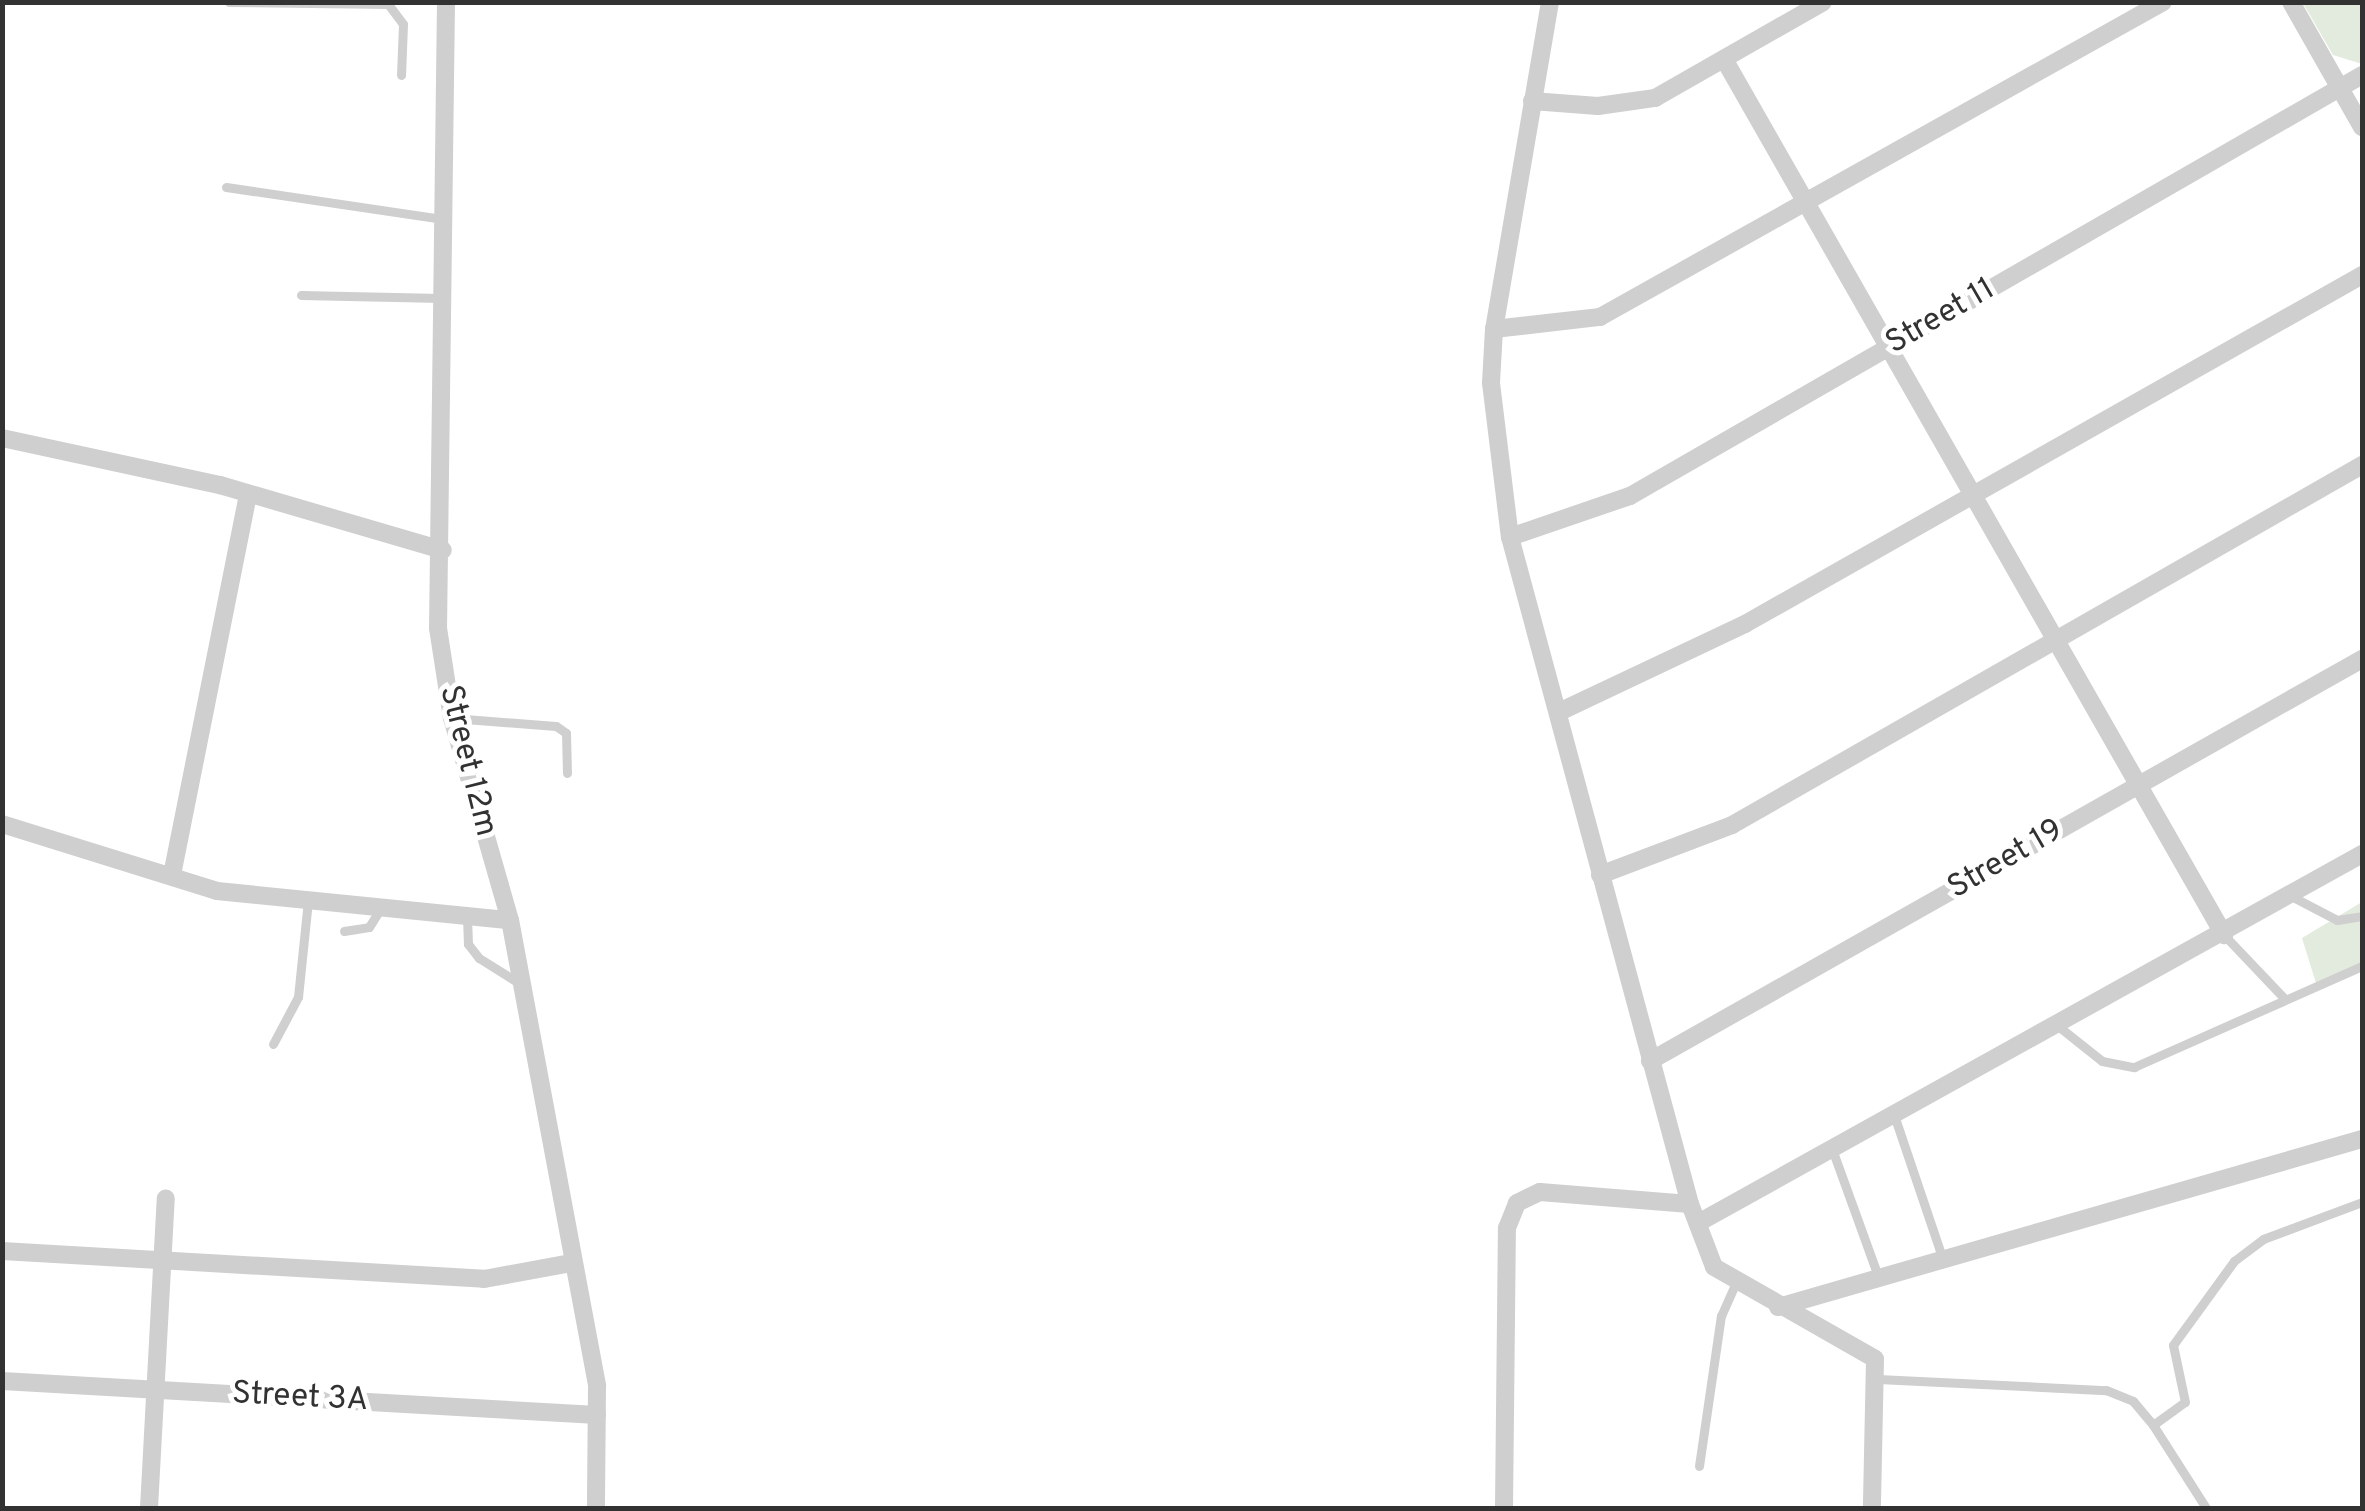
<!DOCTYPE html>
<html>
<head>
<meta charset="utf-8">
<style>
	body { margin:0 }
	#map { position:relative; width:2365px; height:1511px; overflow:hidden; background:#fff; font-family:Overpass,sans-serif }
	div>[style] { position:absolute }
	.green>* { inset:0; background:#e3ebdf }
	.lane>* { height:9px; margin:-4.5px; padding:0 4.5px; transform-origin:4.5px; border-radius:4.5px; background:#cfcfcf }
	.street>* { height:18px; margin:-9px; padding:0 9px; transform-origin:9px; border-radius:9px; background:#cfcfcf }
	span { translate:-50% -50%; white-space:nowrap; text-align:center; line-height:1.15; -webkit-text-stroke:10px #fff; paint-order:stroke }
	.street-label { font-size:32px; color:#323232 }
	.frame { position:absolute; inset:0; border:5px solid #323232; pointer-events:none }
</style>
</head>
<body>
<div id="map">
	<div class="green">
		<div style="clip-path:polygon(2303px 3px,2362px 3px,2362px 64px,2333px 55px)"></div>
		<div style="clip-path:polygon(2362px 902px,2362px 967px,2316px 983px,2302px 938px)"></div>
	</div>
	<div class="lane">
		<div style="left:229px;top:2px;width:159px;rotate:0.7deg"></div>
		<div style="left:388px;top:4px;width:25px;rotate:53deg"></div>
		<div style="left:403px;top:24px;width:51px;rotate:92.2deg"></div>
		<div style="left:226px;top:187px;width:218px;rotate:8.4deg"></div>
		<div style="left:301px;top:295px;width:140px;rotate:1.2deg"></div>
		<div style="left:452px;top:718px;width:104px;rotate:4.4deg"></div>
		<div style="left:556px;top:726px;width:12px;rotate:35deg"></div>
		<div style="left:566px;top:733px;width:40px;rotate:88.6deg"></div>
		<div style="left:2291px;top:896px;width:52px;rotate:27.6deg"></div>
		<div style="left:2337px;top:920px;width:25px;rotate:-9deg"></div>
		<div style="left:467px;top:916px;width:28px;rotate:88deg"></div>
		<div style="left:468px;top:944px;width:18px;rotate:52deg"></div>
		<div style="left:479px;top:958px;width:51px;rotate:32.1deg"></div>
		<div style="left:344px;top:931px;width:25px;rotate:-9deg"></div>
		<div style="left:369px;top:927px;width:22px;rotate:-58deg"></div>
		<div style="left:2224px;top:935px;width:86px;rotate:46.4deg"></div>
		<div style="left:2058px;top:1026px;width:56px;rotate:38.5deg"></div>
		<div style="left:2102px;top:1061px;width:33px;rotate:11deg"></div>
		<div style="left:2134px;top:1067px;width:249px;rotate:-23.9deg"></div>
		<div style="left:273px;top:1044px;width:53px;rotate:-62deg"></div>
		<div style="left:298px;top:997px;width:98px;rotate:-84.1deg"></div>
		<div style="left:1894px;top:1115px;width:150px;rotate:71.3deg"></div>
		<div style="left:1832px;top:1149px;width:138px;rotate:70.1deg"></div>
		<div style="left:1878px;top:1379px;width:228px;rotate:2.8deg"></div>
		<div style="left:2106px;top:1390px;width:29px;rotate:22deg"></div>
		<div style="left:2133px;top:1401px;width:31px;rotate:50deg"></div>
		<div style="left:2153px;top:1425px;width:98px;rotate:57.4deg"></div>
		<div style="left:2153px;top:1425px;width:39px;rotate:-36deg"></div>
		<div style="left:2185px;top:1402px;width:58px;rotate:-101.9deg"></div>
		<div style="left:2173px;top:1345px;width:104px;rotate:-54deg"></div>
		<div style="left:2234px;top:1261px;width:36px;rotate:-37deg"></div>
		<div style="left:2263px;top:1239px;width:106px;rotate:-20.5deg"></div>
		<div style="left:1699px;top:1466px;width:152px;rotate:-81.7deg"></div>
		<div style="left:1721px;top:1316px;width:35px;rotate:-66deg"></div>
	</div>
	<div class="street">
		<div style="left:446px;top:2px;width:626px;rotate:90.73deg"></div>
		<div style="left:438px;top:628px;width:91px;rotate:81.2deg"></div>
		<div style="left:452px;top:718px;width:210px;rotate:74deg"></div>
		<div style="left:510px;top:920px;width:474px;rotate:79.4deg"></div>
		<div style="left:597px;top:1386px;width:122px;rotate:90.5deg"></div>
		<div style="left:1550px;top:2px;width:332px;rotate:99.7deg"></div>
		<div style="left:1494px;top:329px;width:54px;rotate:93.2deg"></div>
		<div style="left:1491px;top:383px;width:155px;rotate:83deg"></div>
		<div style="left:1510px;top:537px;width:691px;rotate:74.9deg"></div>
		<div style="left:1690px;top:1204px;width:67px;rotate:69.1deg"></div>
		<div style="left:1714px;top:1267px;width:185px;rotate:29.7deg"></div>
		<div style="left:1875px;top:1359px;width:149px;rotate:91.2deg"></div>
		<div style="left:2291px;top:2px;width:144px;rotate:60.4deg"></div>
		<div style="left:1724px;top:59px;width:1009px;rotate:60.28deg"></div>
		<div style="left:1532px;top:101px;width:66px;rotate:4.3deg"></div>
		<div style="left:1598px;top:106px;width:58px;rotate:-8deg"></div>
		<div style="left:1655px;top:98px;width:193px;rotate:-29.7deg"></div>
		<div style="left:1494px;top:329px;width:107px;rotate:-6.5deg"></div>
		<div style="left:1600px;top:317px;width:645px;rotate:-29.23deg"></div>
		<div style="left:2px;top:438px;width:223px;rotate:12.2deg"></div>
		<div style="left:220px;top:485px;width:232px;rotate:16.3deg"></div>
		<div style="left:1510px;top:537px;width:127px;rotate:-18.9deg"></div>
		<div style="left:1630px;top:496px;width:844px;rotate:-29.9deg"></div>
		<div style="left:1559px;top:712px;width:206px;rotate:-25.3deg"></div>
		<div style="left:1745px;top:624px;width:709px;rotate:-29.49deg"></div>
		<div style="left:2px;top:824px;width:225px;rotate:17.3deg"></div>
		<div style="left:217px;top:891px;width:294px;rotate:5.7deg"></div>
		<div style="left:172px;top:875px;width:389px;rotate:-78.7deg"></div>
		<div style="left:1600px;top:875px;width:141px;rotate:-20.7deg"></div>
		<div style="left:1732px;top:825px;width:726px;rotate:-29.74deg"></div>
		<div style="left:1650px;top:1061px;width:818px;rotate:-29.45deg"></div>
		<div style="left:1698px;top:1223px;width:760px;rotate:-29.06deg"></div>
		<div style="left:2px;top:1251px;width:483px;rotate:3.3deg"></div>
		<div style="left:484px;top:1279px;width:88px;rotate:-10.4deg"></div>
		<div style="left:1778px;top:1307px;width:608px;rotate:-16.05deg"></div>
		<div style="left:2px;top:1381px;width:596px;rotate:3.27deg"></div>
		<div style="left:149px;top:1508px;width:310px;rotate:-86.9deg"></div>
		<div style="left:1504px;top:1508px;width:280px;rotate:-89.4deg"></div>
		<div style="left:1507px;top:1228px;width:27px;rotate:-68deg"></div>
		<div style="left:1517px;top:1203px;width:25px;rotate:-26deg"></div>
		<div style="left:1540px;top:1192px;width:150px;rotate:4.6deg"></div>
	</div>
	<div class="street-label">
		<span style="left:1941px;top:317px;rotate:-30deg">Street 11</span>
		<span style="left:467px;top:761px;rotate:76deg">Street 12m</span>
		<span style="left:2006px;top:860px;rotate:-30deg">Street 19</span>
		<span style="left:300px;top:1398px;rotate:3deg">Street 3A</span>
	</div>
	<div class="frame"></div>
</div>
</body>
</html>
